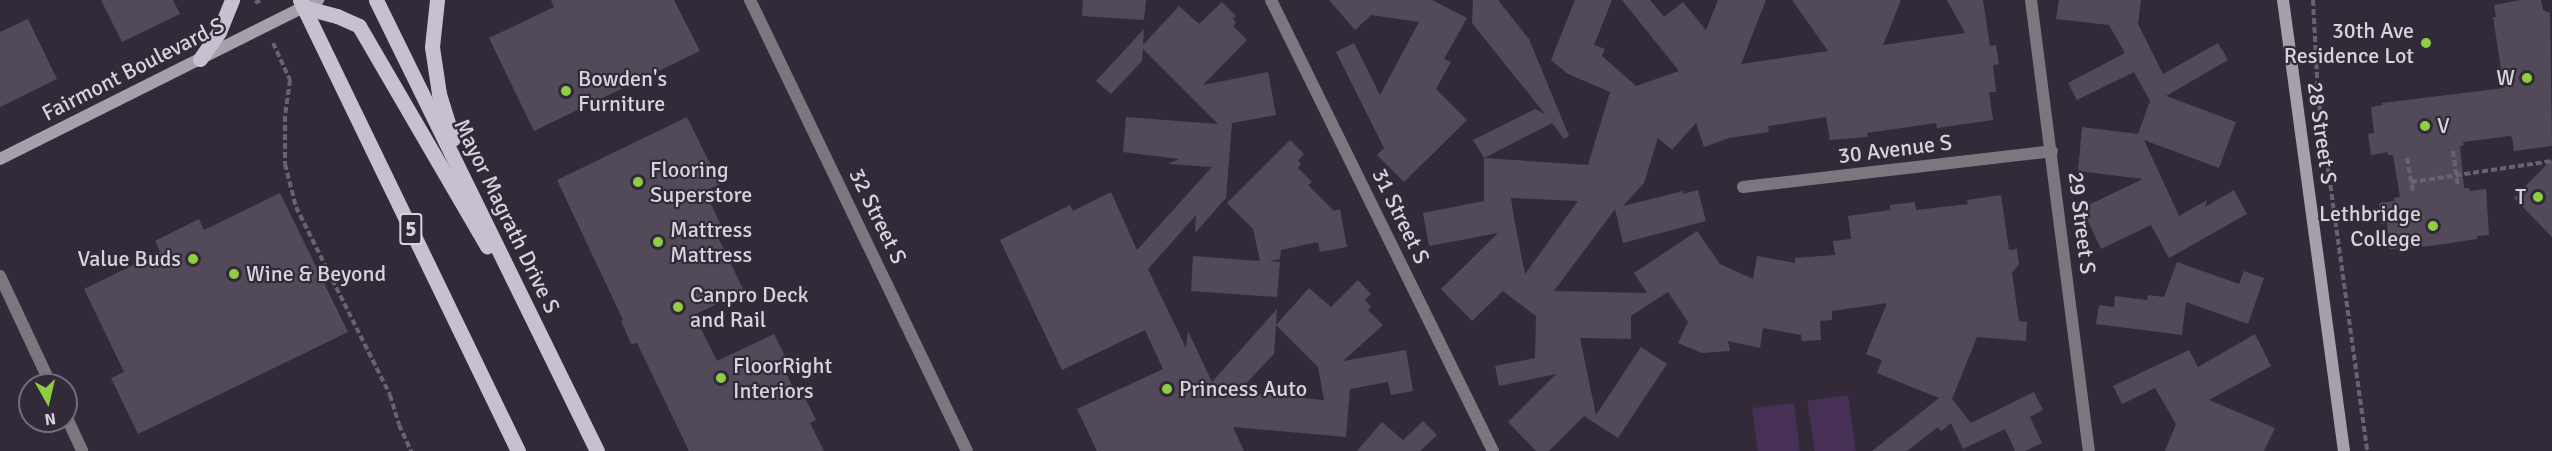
<!DOCTYPE html>
<html>
<head>
<meta charset="utf-8">
<style>
	body { margin:0 }
	#map { position:relative; width:2552px; height:451px; overflow:hidden; background:#322a38; font-family:Signika,sans-serif }
	div>[style] { position:absolute }
	.green>* { inset:0; background:#463055; transform-origin:0 0 }
	.building>* { inset:0; background:#534a59 }
	.path>* { height:4px; margin-top:-2px; transform-origin:0; background:repeating-linear-gradient(90deg,#69626f 0 6px,transparent 0 9px) }
	.street>* { height:12px; margin:-6px; padding:0 6px; transform-origin:6px; border-radius:6px; background:#7b777e }
	.secondary>* { height:12px; margin:-6px; padding:0 6px; transform-origin:6px; border-radius:6px; background:#a6a0ab }
	.primary>* { height:15px; margin:-7.5px; padding:0 7.5px; transform-origin:7.5px; border-radius:7.5px; background:#c8c0ce }
	.dots>* { width:16px; height:16px; translate:-50% -50%; box-sizing:border-box; border:3px solid #322a38; border-radius:50% }
	span { translate:-50% -50%; white-space:nowrap; text-align:center; line-height:1.15; -webkit-text-stroke:4.5px #322a38; paint-order:stroke }
	.shield-label span { padding:2px 4px; background:#322a38; border:2px solid; border-radius:4px; -webkit-text-stroke-width:0 }
	.shield-label { font-size:21px; color:#d7d2db; font-weight:700 }
	.poi-label { font-size:22px; color:#d7d2db }
	.right { translate:-100% -50%; text-align:right }
	.left { translate:0 -50%; text-align:left }
	.street-label { font-size:22px; color:#d7d2db }
	.north { position:absolute; left:18px; top:373px; width:60px; height:60px; box-sizing:border-box; background:#322a38; border:2px solid #746d79; border-radius:50%; rotate:172deg; font-size:16px; font-weight:700; line-height:24px; text-align:center; color:#d7d2db }
	.north::after { content:''; display:block; margin:auto; width:21px; height:27px; background:#8fcd41; clip-path:polygon(50% 0,100% 100%,50% 72%,0 100%) }
</style>
</head>
<body>
<div id="map">
	<div class="green">
		<div style="left:1848px;top:395px;width:57px;height:41px;rotate:82deg"></div>
		<div style="left:1794px;top:403px;width:48px;height:42px;rotate:83deg"></div>
	</div>
	<div class="building">
		<div style="clip-path:polygon(101px 0,173px 0,180px 14px,122px 42px)"></div>
		<div style="clip-path:polygon(551px 0,674px 0,700px 51px,534px 131px,489px 38px,554px 7px)"></div>
		<div style="clip-path:polygon(1083px 0,1146px 0,1144px 20px,1082px 16px)"></div>
		<div style="clip-path:polygon(1329px 0,1432px 0,1467px 18px,1444px 59px,1451px 62px,1436px 89px,1467px 120px,1404px 182px,1377px 155px,1384px 148px,1336px 52px,1354px 43px,1380px 95px,1419px 22px,1371px 15px,1355px 30px)"></div>
		<div style="clip-path:polygon(evenodd,1473px 0,1498px 0,1529px 39px,1569px 136px,1564px 139px,1552px 123px,1484px 158px,1588px 165px,1610px 92px,1568px 74px,1551px 60px,1575px 0,1612px 0,1594px 45px,1605px 49px,1602px 56px,1636px 86px,1679px 71px,1622px 0,1650px 0,1664px 17px,1683px 2px,1706px 30px,1718px 0,1766px 0,1741px 64px,1828px 51px,1792px 0,1901px 0,1883px 45px,1965px 33px,1947px 0,1983px 0,1990px 46px,1996px 45px,1999px 64px,1993px 65px,1996px 92px,1989px 92px,1993px 120px,1937px 128px,1936px 123px,1867px 133px,1868px 137px,1830px 140px,1826px 117px,1768px 126px,1769px 132px,1729px 138px,1704px 147px,1696px 123px,1672px 150px,1658px 138px,1644px 183px,1623px 206px,1683px 191px,1683px 194px,1698px 190px,1706px 221px,1623px 243px,1615px 209px,1554px 291px,1647px 293px,1634px 273px,1697px 231px,1720px 264px,1753px 279px,1757px 256px,1795px 263px,1795px 258px,1835px 255px,1833px 241px,1851px 239px,1848px 216px,1890px 210px,1890px 205px,1915px 202px,1916px 210px,1968px 204px,1967px 200px,2001px 195px,2009px 250px,2017px 249px,2019px 264px,2012px 273px,2019px 321px,2027px 322px,2026px 341px,1977px 337px,1952px 399px,1971px 423px,2034px 392px,2043px 410px,2030px 417px,2042px 443px,2025px 451px,2015px 451px,2005px 429px,1963px 449px,1951px 423px,1941px 431px,1938px 427px,1907px 451px,1872px 451px,1939px 398px,1877px 373px,1882px 360px,1866px 354px,1887px 303px,1832px 311px,1832px 320px,1820px 321px,1821px 340px,1802px 341px,1801px 335px,1763px 328px,1760px 348px,1728px 341px,1730px 351px,1702px 353px,1678px 343px,1688px 322px,1668px 292px,1631px 316px,1631px 339px,1580px 338px,1596px 415px,1641px 347px,1667px 364px,1618px 438px,1584px 416px,1549px 451px,1536px 451px,1508px 422px,1556px 374px,1499px 386px,1495px 366px,1535px 358px,1536px 316px,1503px 291px,1472px 321px,1441px 289px,1498px 233px,1429px 246px,1423px 213px,1484px 201px,1484px 158px,1473px 140px,1535px 109px,1545px 114px,1472px 23px,1473px 0,1511px 198px,1578px 201px,1525px 274px,1514px 218px,1511px 198px)"></div>
		<div style="clip-path:polygon(2059px 0,2141px 0,2138px 24px,2163px 74px,2218px 43px,2228px 60px,2166px 96px,2236px 122px,2219px 168px,2144px 140px,2179px 216px,2207px 200px,2205px 207px,2234px 190px,2247px 214px,2169px 258px,2151px 225px,2101px 249px,2082px 208px,2143px 179px,2078px 171px,2082px 127px,2138px 134px,2150px 101px,2134px 72px,2077px 100px,2068px 83px,2125px 53px,2109px 25px,2056px 19px)"></div>
		<div style="clip-path:polygon(2520px 0,2541px 0,2543px 10px,2550px 13px,2552px 146px,2514px 151px,2512px 137px,2510px 136px,2463px 142px,2464px 145px,2460px 146px,2464px 188px,2469px 188px,2470px 191px,2486px 189px,2489px 235px,2477px 236px,2477px 239px,2430px 246px,2390px 249px,2387px 223px,2381px 224px,2379px 203px,2395px 201px,2394px 198px,2400px 197px,2393px 155px,2388px 155px,2388px 152px,2371px 155px,2368px 134px,2374px 133px,2371px 107px,2383px 105px,2382px 103px,2504px 88px,2493px 17px,2496px 17px,2494px 5px)"></div>
		<div style="clip-path:polygon(1222px 2px,1236px 16px,1233px 19px,1236px 23px,1233px 26px,1247px 40px,1203px 85px,1268px 72px,1276px 115px,1232px 123px,1226px 198px,1195px 233px,1196px 215px,1148px 269px,1186px 348px,1188px 331px,1212px 382px,1277px 309px,1274px 354px,1238px 392px,1324px 400px,1318px 367px,1276px 325px,1309px 288px,1331px 307px,1358px 280px,1371px 294px,1365px 300px,1371px 307px,1368px 310px,1383px 325px,1343px 361px,1406px 350px,1413px 391px,1391px 395px,1388px 382px,1350px 389px,1346px 437px,1233px 427px,1244px 451px,1097px 451px,1077px 409px,1163px 369px,1145px 330px,1062px 370px,1000px 240px,1070px 205px,1073px 211px,1111px 192px,1137px 250px,1212px 167px,1168px 164px,1179px 159px,1123px 152px,1126px 117px,1218px 124px,1143px 49px,1142px 61px,1111px 94px,1096px 81px,1144px 29px,1143px 45px,1179px 6px,1199px 24px)"></div>
		<div style="clip-path:polygon(28px 19px,57px 79px,0 107px,0 32px)"></div>
		<div style="clip-path:polygon(687px 117px,720px 184px,705px 191px,725px 234px,718px 237px,743px 289px,738px 294px,694px 315px,717px 361px,774px 334px,786px 358px,780px 361px,799px 399px,804px 396px,816px 420px,810px 423px,824px 451px,689px 451px,637px 343px,631px 344px,621px 321px,623px 320px,557px 180px)"></div>
		<div style="clip-path:polygon(1290px 140px,1304px 154px,1298px 161px,1301px 164px,1298px 168px,1312px 182px,1308px 185px,1334px 211px,1340px 209px,1347px 247px,1320px 252px,1318px 242px,1281px 250px,1280px 259px,1269px 261px,1280px 262px,1277px 297px,1191px 291px,1193px 256px,1260px 261px,1253px 229px,1227px 203px)"></div>
		<div style="clip-path:polygon(2552px 159px,2552px 237px,2514px 198px)"></div>
		<div style="clip-path:polygon(280px 193px,348px 332px,138px 434px,111px 378px,124px 372px,84px 289px,160px 252px,155px 241px,199px 219px,204px 230px)"></div>
		<div style="clip-path:polygon(2177px 262px,2239px 284px,2244px 271px,2264px 278px,2248px 324px,2186px 302px,2182px 335px,2096px 324px,2099px 305px,2114px 307px,2115px 296px,2147px 300px,2148px 295px,2164px 297px)"></div>
		<div style="clip-path:polygon(2255px 334px,2271px 366px,2209px 400px,2275px 428px,2264px 451px,2165px 451px,2176px 424px,2155px 388px,2122px 404px,2113px 386px,2189px 350px,2198px 367px)"></div>
		<div style="clip-path:polygon(1423px 421px,1437px 435px,1420px 451px,1357px 451px,1382px 422px,1403px 440px)"></div>
	</div>
	<div class="path">
		<div style="left:2313px;top:0;width:96px;rotate:87deg"></div>
		<div style="left:2318px;top:96px;width:358px;rotate:82.1deg"></div>
		<div style="left:255px;top:3px;width:7px;rotate:-27deg"></div>
		<div style="left:273px;top:43px;width:41px;rotate:65.3deg"></div>
		<div style="left:290px;top:80px;width:36px;rotate:98deg"></div>
		<div style="left:285px;top:116px;width:48px;rotate:90deg"></div>
		<div style="left:285px;top:164px;width:44px;rotate:75.7deg"></div>
		<div style="left:296px;top:207px;width:210px;rotate:63.4deg"></div>
		<div style="left:390px;top:395px;width:31px;rotate:73deg"></div>
		<div style="left:399px;top:425px;width:29px;rotate:65deg"></div>
		<div style="left:2453px;top:151px;width:34px;rotate:82deg"></div>
		<div style="left:2407px;top:158px;width:34px;rotate:80deg"></div>
		<div style="left:2411px;top:182px;width:143px;rotate:-8.5deg"></div>
	</div>
	<div class="street">
		<div style="left:750px;top:0;width:500px;rotate:64.31deg"></div>
		<div style="left:1271px;top:0;width:503px;rotate:63.79deg"></div>
		<div style="left:2031px;top:0;width:455px;rotate:82.7deg"></div>
		<div style="left:1743px;top:187px;width:311px;rotate:-6.6deg"></div>
		<div style="left:0;top:276px;width:120px;rotate:64.9deg"></div>
		<div style="left:66px;top:416px;width:38px;rotate:65deg"></div>
	</div>
	<div class="secondary">
		<div style="left:2283px;top:0;width:455px;rotate:82.3deg"></div>
		<div style="left:0;top:159px;width:356px;rotate:-26.6deg"></div>
	</div>
	<div class="primary">
		<div style="left:300px;top:0;width:501px;rotate:64.2deg"></div>
		<div style="left:376px;top:0;width:502px;rotate:63.89deg"></div>
		<div style="left:437px;top:0;width:47px;rotate:96.1deg"></div>
		<div style="left:432px;top:47px;width:48px;rotate:81.5deg"></div>
		<div style="left:439px;top:94px;width:47px;rotate:72.7deg"></div>
		<div style="left:303px;top:7px;width:35px;rotate:15deg"></div>
		<div style="left:337px;top:16px;width:24px;rotate:24deg"></div>
		<div style="left:359px;top:26px;width:255px;rotate:59.8deg"></div>
		<div style="left:200px;top:59px;width:33px;rotate:-55deg"></div>
		<div style="left:219px;top:32px;width:35px;rotate:-68deg"></div>
	</div>
	<div class="dots">
		<div style="left:2426px;top:43px;background:#8fcd41"></div>
		<div style="left:2527px;top:78px;background:#8fcd41"></div>
		<div style="left:566px;top:91px;background:#8fcd41"></div>
		<div style="left:2425px;top:126px;background:#8fcd41"></div>
		<div style="left:638px;top:182px;background:#8fcd41"></div>
		<div style="left:2538px;top:197px;background:#8fcd41"></div>
		<div style="left:2433px;top:226px;background:#8fcd41"></div>
		<div style="left:658px;top:242px;background:#8fcd41"></div>
		<div style="left:193px;top:259px;background:#8fcd41"></div>
		<div style="left:234px;top:274px;background:#8fcd41"></div>
		<div style="left:678px;top:307px;background:#8fcd41"></div>
		<div style="left:721px;top:378px;background:#8fcd41"></div>
		<div style="left:1167px;top:389px;background:#8fcd41"></div>
	</div>
	<div class="shield-label">
		<span style="left:411px;top:229px">5</span>
	</div>
	<div class="poi-label">
		<span class="right" style="left:2414px;top:43px">30th Ave<br>Residence Lot</span>
		<span class="left" style="left:578px;top:91px">Bowden's<br>Furniture</span>
		<span class="right" style="left:2515px;top:78px">W</span>
		<span class="left" style="left:2437px;top:126px">V</span>
		<span class="left" style="left:650px;top:182px">Flooring<br>Superstore</span>
		<span class="right" style="left:2526px;top:197px">T</span>
		<span class="right" style="left:2421px;top:226px">Lethbridge<br>College</span>
		<span class="left" style="left:670px;top:242px">Mattress<br>Mattress</span>
		<span class="right" style="left:181px;top:259px">Value Buds</span>
		<span class="left" style="left:246px;top:274px">Wine &amp; Beyond</span>
		<span class="left" style="left:690px;top:307px">Canpro Deck<br>and Rail</span>
		<span class="left" style="left:733px;top:378px">FloorRight<br>Interiors</span>
		<span class="left" style="left:1179px;top:389px">Princess Auto</span>
	</div>
	<div class="street-label">
		<span style="left:133px;top:69px;rotate:-27deg">Fairmont Boulevard S</span>
		<span style="left:2322px;top:133px;rotate:82deg">28 Street S</span>
		<span style="left:1895px;top:149px;rotate:-7deg">30 Avenue S</span>
		<span style="left:507px;top:216px;rotate:64deg">Mayor Magrath Drive S</span>
		<span style="left:878px;top:216px;rotate:64deg">32 Street S</span>
		<span style="left:1401px;top:216px;rotate:64deg">31 Street S</span>
		<span style="left:2082px;top:223px;rotate:83deg">29 Street S</span>
	</div>
	<div class="north">N</div>
</div>
</body>
</html>
